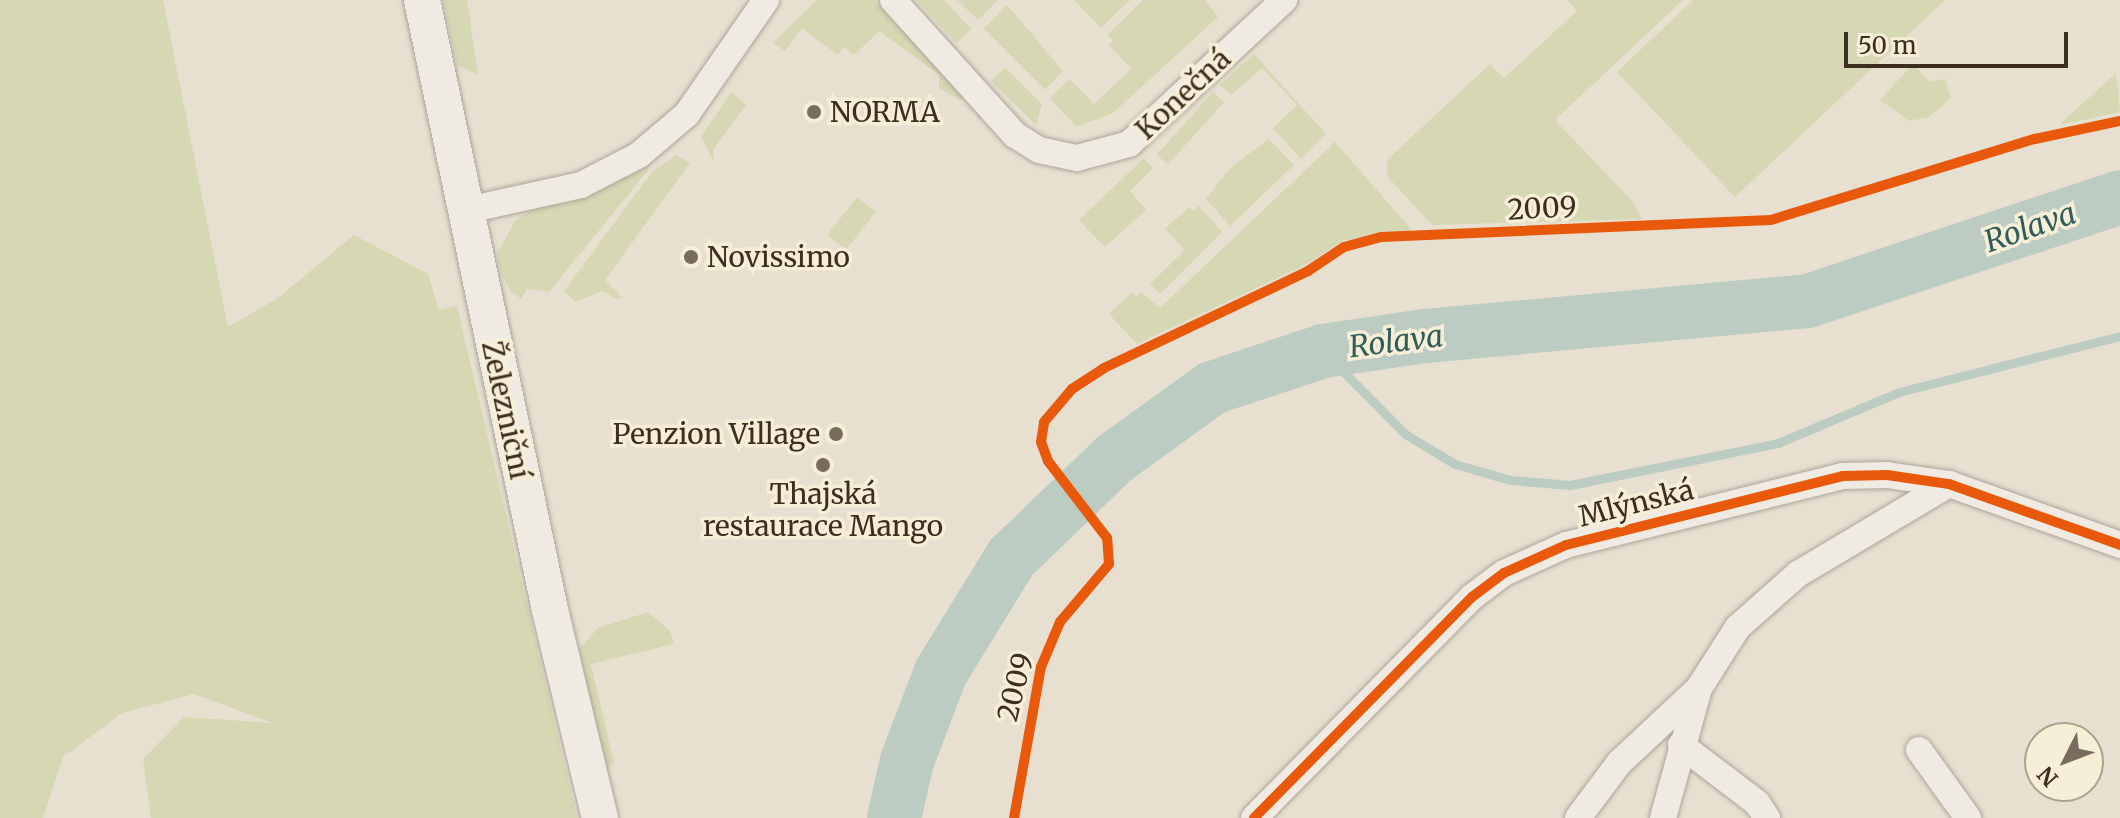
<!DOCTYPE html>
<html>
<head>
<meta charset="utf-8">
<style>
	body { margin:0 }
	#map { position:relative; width:2120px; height:818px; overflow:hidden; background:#e7e0d1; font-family:Merriweather,serif }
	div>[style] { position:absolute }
	.green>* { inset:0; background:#d6d7b3; transform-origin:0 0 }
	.stream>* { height:9px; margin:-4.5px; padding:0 4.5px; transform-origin:4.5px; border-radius:4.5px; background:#bcccc2 }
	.river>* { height:54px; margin:-27px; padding:0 27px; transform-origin:27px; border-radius:27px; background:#bcccc2 }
	.roads { filter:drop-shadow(0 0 2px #ada599) drop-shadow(0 0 2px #ada599) }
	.street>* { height:26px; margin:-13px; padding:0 13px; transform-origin:13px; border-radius:13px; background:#efebe3 }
	.secondary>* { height:36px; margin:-18px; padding:0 18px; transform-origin:18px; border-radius:18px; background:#efebe3 }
	.cycleway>* { height:10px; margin:-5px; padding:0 5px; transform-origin:5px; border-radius:5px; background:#e8590c }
	.dots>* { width:22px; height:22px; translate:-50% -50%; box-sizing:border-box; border:4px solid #f7eed8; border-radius:50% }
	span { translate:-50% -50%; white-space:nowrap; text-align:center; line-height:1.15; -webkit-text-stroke:7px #f7eed8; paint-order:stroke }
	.street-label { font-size:28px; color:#3d2e20 }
	.poi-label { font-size:28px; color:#3d2e20 }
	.left { translate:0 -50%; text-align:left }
	.right { translate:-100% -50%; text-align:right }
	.water-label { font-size:30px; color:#2f5d5a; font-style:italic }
	.north { position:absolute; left:2024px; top:722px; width:80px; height:80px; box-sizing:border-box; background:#f7eed8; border:2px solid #ada18e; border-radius:50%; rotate:228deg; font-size:22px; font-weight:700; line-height:32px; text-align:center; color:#3d2e20 }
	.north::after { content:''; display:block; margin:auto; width:28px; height:36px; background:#786c5e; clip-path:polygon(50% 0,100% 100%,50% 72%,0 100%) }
	.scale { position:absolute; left:1844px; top:32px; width:224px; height:36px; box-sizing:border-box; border:4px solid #3d2e20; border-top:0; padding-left:10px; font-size:24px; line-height:28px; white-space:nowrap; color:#3d2e20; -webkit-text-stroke:6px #f7eed8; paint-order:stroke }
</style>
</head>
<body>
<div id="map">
	<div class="green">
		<div style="clip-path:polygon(0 0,163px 0,228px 327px,278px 298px,354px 235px,428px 274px,439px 310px,457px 306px,577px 818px,151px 818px,143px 759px,184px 717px,273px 723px,194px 694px,122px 713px,63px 757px,43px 818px,0 818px)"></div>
		<div style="clip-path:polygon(443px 0,467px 0,478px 75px,457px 65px)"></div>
		<div style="clip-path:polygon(817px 0,874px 0,963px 96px,960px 100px,939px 88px,939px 75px,879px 31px,854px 55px,844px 47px,838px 55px,802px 28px,785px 51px,773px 43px)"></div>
		<div style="clip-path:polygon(916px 0,944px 0,971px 29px,957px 43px)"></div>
		<div style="clip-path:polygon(957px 0,998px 0,978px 20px)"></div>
		<div style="clip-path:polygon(1074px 0,1130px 0,1101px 28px)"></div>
		<div style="clip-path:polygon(1143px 0,1205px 0,1218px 17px,1113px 113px,1077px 127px,1051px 100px,1052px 96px,1070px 79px,1094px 104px,1131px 69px,1109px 45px,1113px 41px,1107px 35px)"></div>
		<div style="clip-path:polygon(1567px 0,1683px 0,1555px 120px,1633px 202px,1642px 219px,1432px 225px,1387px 176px,1387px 160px,1490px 64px,1504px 78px,1577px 11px)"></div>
		<div style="clip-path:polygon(1693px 0,1945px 0,1735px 197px,1617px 72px)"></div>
		<div style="clip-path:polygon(1007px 5px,1063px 71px,1045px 90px,984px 29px)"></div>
		<div style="clip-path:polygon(1254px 54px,1326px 134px,1301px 159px,1273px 128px,1297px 105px,1262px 68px,1231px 95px,1220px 85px)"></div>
		<div style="clip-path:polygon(1913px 64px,1930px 82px,1945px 79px,1951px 98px,1929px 117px,1909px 121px,1880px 100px)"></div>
		<div style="clip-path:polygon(1005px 67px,1042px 104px,1036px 125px,991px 81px)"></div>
		<div style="clip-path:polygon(2116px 73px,2120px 112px,2059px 125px)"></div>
		<div style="clip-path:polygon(732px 92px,746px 105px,713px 150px,714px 162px,701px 136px)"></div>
		<div style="left:1213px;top:92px;width:15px;height:84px;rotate:42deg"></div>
		<div style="clip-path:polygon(1269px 139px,1294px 165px,1230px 226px,1206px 199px,1231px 167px)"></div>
		<div style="clip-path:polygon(1335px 142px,1412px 230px,1344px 240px,1307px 264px,1137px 344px,1109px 314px,1132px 292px,1136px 296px,1141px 292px,1160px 308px)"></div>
		<div style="clip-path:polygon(676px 155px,690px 163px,605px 280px,621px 296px,619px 300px,603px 291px,575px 302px,564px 291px,652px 172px)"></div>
		<div style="clip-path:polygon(1144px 158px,1153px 168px,1130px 191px,1146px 210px,1105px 247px,1079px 220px)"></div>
		<div style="clip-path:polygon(644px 163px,649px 169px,549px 292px,527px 289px,521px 299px,511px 291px,500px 272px,497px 254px,515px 221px,541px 204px)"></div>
		<div style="left:857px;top:197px;width:24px;height:48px;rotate:38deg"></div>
		<div style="clip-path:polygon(1199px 206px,1222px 232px,1160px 294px,1150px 284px,1185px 250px,1165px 229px,1189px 207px,1193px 211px)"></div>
		<div style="clip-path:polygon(648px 612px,670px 631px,674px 644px,591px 664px,614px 763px,605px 770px,579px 649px,598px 628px)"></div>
	</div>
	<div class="stream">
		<div style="left:1323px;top:351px;width:117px;rotate:45.3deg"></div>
		<div style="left:1405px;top:434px;width:58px;rotate:31deg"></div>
		<div style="left:1455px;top:464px;width:57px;rotate:16.2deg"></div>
		<div style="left:1510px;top:480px;width:60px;rotate:4.8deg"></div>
		<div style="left:1570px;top:485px;width:212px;rotate:-11.4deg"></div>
		<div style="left:1778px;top:443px;width:131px;rotate:-22.9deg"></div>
		<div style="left:1899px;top:392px;width:228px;rotate:-14.2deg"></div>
	</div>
	<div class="river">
		<div style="left:894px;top:818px;width:58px;rotate:-77.2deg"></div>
		<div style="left:907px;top:761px;width:95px;rotate:-69.1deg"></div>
		<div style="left:941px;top:672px;width:134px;rotate:-58.4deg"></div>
		<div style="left:1011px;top:558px;width:144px;rotate:-43.9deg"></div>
		<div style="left:1115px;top:458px;width:120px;rotate:-35.8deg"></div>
		<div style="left:1212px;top:388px;width:117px;rotate:-18.4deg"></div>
		<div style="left:1323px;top:351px;width:103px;rotate:-8.4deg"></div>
		<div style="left:1425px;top:336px;width:385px;rotate:-5.2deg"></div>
		<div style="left:1808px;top:301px;width:329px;rotate:-18.4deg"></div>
	</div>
	<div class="roads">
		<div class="street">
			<div style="left:893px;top:0;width:182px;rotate:47.9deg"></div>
			<div style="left:1015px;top:135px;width:28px;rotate:32deg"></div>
			<div style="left:1039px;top:150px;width:39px;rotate:12deg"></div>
			<div style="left:1077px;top:158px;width:54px;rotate:-15.1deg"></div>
			<div style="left:1129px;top:144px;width:212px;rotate:-42.9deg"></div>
			<div style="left:463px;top:211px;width:121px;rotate:-12.4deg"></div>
			<div style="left:581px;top:185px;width:65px;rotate:-27.3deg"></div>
			<div style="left:639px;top:155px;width:63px;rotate:-40.5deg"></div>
			<div style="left:687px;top:114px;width:139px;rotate:-55.3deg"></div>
			<div style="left:1681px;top:745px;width:96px;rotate:37.3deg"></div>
			<div style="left:1757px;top:803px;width:18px;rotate:56deg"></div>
			<div style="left:1919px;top:750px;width:84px;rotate:54.2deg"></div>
			<div style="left:1254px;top:818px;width:310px;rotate:-45.4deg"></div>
			<div style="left:1472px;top:597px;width:40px;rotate:-37deg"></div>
			<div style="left:1504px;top:573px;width:68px;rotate:-24.3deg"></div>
			<div style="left:1566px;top:545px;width:284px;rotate:-14deg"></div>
			<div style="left:1842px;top:476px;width:45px;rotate:-1.3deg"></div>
			<div style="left:1887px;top:475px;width:63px;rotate:8.3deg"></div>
			<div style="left:1949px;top:484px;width:182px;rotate:19.6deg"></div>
			<div style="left:1578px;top:818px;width:69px;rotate:-53.3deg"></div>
			<div style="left:1619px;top:763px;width:108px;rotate:-43.1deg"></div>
			<div style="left:1663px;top:818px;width:135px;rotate:-74.5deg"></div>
			<div style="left:1699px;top:688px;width:72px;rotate:-57.4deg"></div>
			<div style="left:1738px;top:627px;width:80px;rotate:-41.5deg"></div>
			<div style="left:1798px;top:574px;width:176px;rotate:-30.8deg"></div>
		</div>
		<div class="secondary">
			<div style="left:422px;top:0;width:623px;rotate:78.15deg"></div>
			<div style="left:550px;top:610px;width:214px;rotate:76.5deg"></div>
		</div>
	</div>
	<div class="cycleway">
		<div style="left:1014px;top:818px;width:153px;rotate:-79.9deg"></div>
		<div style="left:1041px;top:667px;width:49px;rotate:-67.1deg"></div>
		<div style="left:1060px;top:622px;width:76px;rotate:-49.8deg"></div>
		<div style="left:1109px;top:564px;width:26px;rotate:-94deg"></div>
		<div style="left:1107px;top:538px;width:97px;rotate:-127.5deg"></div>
		<div style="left:1048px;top:461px;width:20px;rotate:-110deg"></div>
		<div style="left:1041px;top:442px;width:20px;rotate:-81deg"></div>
		<div style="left:1044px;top:422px;width:43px;rotate:-49.7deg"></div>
		<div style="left:1072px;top:389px;width:38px;rotate:-33deg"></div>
		<div style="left:1104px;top:368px;width:226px;rotate:-25.4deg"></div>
		<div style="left:1308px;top:271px;width:43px;rotate:-33.7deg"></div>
		<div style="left:1344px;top:247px;width:38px;rotate:-15deg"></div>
		<div style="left:1381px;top:237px;width:390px;rotate:-2.5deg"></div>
		<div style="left:1771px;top:220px;width:276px;rotate:-17.1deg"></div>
		<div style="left:2035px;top:139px;width:87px;rotate:-12deg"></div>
		<div style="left:1254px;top:818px;width:310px;rotate:-45.4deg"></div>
		<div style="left:1472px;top:597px;width:40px;rotate:-37deg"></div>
		<div style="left:1504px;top:573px;width:68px;rotate:-24.3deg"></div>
		<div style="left:1566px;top:545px;width:284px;rotate:-14deg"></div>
		<div style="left:1842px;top:476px;width:45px;rotate:-1.3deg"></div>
		<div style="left:1887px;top:475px;width:63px;rotate:8.3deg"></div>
		<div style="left:1949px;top:484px;width:182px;rotate:19.6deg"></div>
	</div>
	<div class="dots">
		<div style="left:814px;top:112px;background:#786c5e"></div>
		<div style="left:691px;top:257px;background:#786c5e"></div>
		<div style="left:836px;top:434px;background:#786c5e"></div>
		<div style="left:823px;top:465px;background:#786c5e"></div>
	</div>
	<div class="street-label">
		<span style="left:1183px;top:94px;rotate:-43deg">Konečná</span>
		<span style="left:1542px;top:208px;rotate:-3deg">2009</span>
		<span style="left:506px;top:410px;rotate:78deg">Železniční</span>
		<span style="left:1636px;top:503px;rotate:-14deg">Mlýnská</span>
		<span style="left:1015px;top:687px;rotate:-76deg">2009</span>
	</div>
	<div class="poi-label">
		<span class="left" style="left:830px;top:112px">NORMA</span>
		<span class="left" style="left:707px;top:257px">Novissimo</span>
		<span class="right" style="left:820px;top:434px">Penzion Village</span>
		<span style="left:823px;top:510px">Thajská<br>restaurace Mango</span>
	</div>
	<div class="water-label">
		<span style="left:2030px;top:227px;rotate:-19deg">Rolava</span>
		<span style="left:1396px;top:341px;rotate:-7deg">Rolava</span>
	</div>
	<div class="north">N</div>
	<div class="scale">50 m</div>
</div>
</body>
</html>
